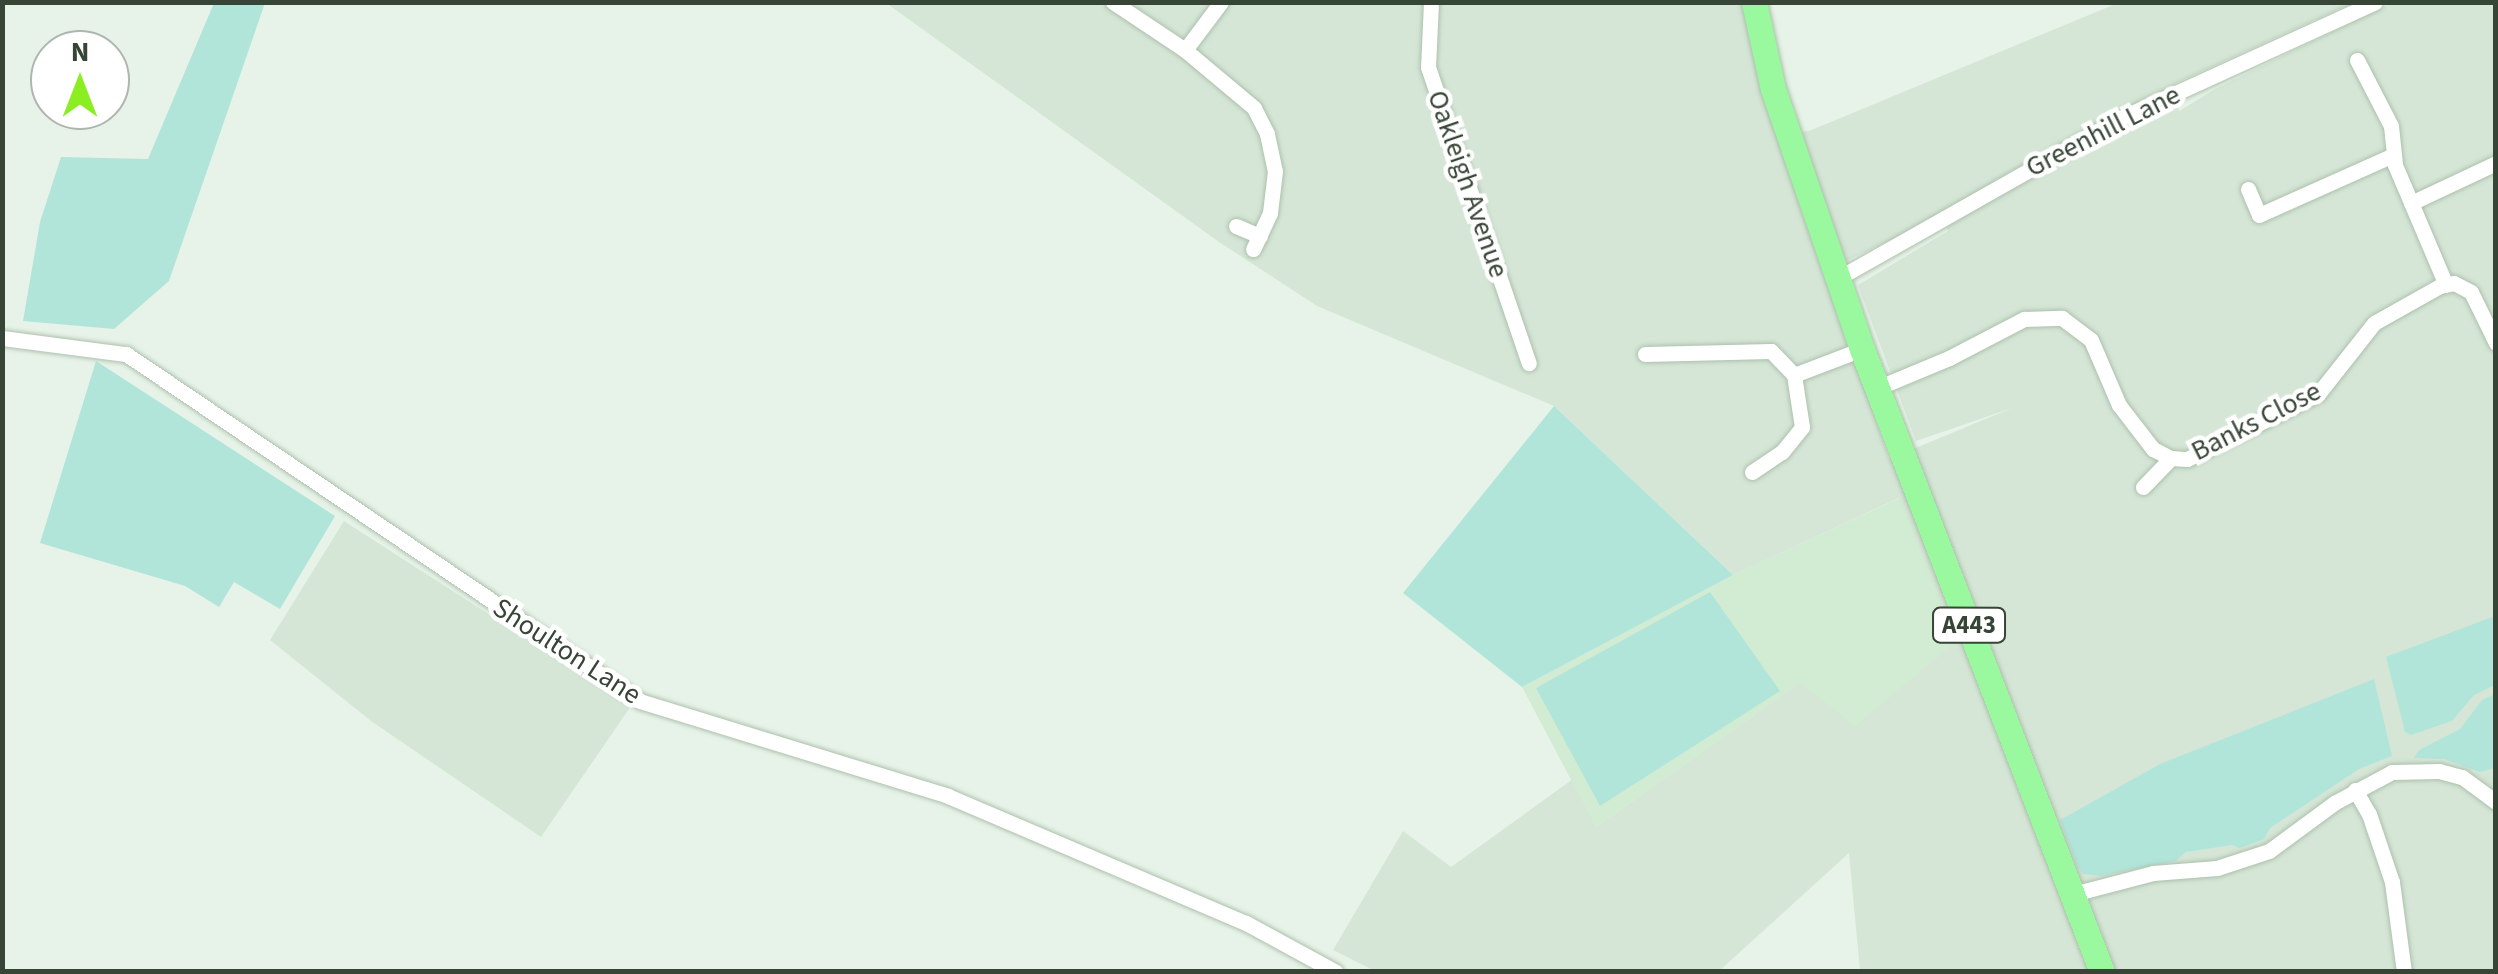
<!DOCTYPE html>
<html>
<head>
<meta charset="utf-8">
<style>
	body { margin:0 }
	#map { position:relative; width:2498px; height:974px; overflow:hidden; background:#e7f3e8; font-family:"Source Sans 3",sans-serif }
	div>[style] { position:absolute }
	.residential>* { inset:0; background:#d5e6d6 }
	.education>* { inset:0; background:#d2ebd3 }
	.green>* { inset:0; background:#b2e5da }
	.roads { filter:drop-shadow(0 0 2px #adc0ad) drop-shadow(0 0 2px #adc0ad) }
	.street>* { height:15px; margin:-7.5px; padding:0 7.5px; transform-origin:7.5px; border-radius:7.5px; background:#fff }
	.primary>* { height:25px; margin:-12.5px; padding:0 12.5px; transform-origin:12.5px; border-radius:12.5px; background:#9af89f }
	span { translate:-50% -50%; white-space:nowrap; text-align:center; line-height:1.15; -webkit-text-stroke:9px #fff; paint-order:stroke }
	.shield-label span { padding:2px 8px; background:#fff; border:2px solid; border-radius:8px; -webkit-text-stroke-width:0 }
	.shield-label { font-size:25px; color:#374536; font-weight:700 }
	.street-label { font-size:28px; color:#374536 }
	.frame { position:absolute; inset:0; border:5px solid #374536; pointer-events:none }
	.north { position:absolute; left:30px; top:30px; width:100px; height:100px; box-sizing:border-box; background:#fff; border:2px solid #afb5af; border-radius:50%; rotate:0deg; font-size:28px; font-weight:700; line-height:40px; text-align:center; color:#374536 }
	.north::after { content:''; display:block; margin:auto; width:35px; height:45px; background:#8bee23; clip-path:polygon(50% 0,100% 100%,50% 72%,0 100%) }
</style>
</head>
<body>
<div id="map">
	<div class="residential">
		<div style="clip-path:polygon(evenodd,886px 3px,1744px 3px,1780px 133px,1809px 131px,2118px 3px,2352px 3px,2174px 84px,2179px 111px,2215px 89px,2392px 3px,2495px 3px,2495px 971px,1860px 971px,1849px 853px,1719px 971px,1375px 971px,1333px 950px,1403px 831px,1451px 867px,1573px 779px,1596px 827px,1801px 682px,1856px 726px,1899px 498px,1733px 575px,1554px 406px,1317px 306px,1219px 242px,886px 3px,1941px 216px,1948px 231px,1858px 285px,1916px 441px,2012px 408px,1889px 459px,1825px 271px,1941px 216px)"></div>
		<div style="clip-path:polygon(344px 521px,631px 706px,541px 837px,371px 721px,270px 640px)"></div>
	</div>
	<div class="education">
		<div style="clip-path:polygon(1900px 498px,1957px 641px,1855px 726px,1800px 683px,1596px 827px,1522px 687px,1733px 575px)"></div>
	</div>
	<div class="green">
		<div style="clip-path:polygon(214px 3px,265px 3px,169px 281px,114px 329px,23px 321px,40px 222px,61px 157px,148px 159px)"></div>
		<div style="clip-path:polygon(96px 361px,335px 516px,280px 609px,234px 582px,219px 607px,185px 586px,40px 543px)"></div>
		<div style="clip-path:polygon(1554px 406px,1733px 575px,1522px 687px,1403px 593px)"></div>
		<div style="clip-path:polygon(1710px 592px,1780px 691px,1600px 806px,1536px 688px)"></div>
		<div style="clip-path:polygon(2495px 616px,2495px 685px,2474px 695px,2452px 721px,2411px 735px,2405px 732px,2386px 657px)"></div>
		<div style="clip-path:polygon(2374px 679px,2392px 756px,2359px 769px,2270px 828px,2264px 839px,2240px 848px,2232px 845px,2186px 852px,2176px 861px,2100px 876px,2083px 874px,2077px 866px,2060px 820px,2160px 764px)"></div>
		<div style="clip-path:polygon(2495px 694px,2495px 768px,2480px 772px,2444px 759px,2414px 758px,2419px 750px,2460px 729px,2482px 700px)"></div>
	</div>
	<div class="roads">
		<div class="street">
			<div style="left:1113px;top:2px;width:87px;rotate:33.7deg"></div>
			<div style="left:1185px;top:50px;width:90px;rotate:40deg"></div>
			<div style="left:1254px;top:108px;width:29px;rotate:63deg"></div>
			<div style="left:1267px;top:134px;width:38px;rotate:78deg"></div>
			<div style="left:1275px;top:171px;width:42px;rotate:96.8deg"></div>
			<div style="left:1270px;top:213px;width:40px;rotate:115deg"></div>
			<div style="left:1431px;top:2px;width:65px;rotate:92.6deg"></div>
			<div style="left:1428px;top:67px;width:313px;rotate:71.2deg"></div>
			<div style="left:1185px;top:50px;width:60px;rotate:-53.1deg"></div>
			<div style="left:2357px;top:60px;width:74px;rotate:62.7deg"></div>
			<div style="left:2391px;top:126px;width:39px;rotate:84deg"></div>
			<div style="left:2395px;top:165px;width:130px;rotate:67deg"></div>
			<div style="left:2248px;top:189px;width:28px;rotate:67deg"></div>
			<div style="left:2259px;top:215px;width:147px;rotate:-24.1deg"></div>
			<div style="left:2411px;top:203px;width:94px;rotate:-25.2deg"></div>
			<div style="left:1236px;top:226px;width:26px;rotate:23deg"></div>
			<div style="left:1840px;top:277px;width:323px;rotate:-29.5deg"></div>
			<div style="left:2121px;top:118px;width:279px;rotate:-24.5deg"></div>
			<div style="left:2px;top:338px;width:125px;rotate:7.4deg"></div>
			<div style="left:126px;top:354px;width:620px;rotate:34.02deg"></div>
			<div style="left:640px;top:701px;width:322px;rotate:17.1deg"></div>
			<div style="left:948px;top:796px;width:324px;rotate:23.1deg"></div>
			<div style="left:1246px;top:923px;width:102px;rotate:28.6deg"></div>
			<div style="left:1645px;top:354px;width:126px;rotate:-1.4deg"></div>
			<div style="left:1771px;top:351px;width:33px;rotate:46deg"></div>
			<div style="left:1794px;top:375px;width:73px;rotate:-20.9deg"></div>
			<div style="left:1877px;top:388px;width:78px;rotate:-22.6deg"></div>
			<div style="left:1949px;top:358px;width:85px;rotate:-27.5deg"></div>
			<div style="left:2024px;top:319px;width:38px;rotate:-2deg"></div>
			<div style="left:2062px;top:318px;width:36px;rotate:37deg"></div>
			<div style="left:2091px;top:340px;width:71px;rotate:66.7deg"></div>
			<div style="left:2119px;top:405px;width:56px;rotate:52.3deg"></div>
			<div style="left:2153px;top:449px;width:20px;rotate:27deg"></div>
			<div style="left:2171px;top:458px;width:16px;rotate:4deg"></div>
			<div style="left:2187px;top:459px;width:146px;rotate:-26.4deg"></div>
			<div style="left:2318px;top:394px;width:90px;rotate:-51.7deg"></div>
			<div style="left:2374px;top:323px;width:76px;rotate:-29.3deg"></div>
			<div style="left:2440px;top:286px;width:14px;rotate:-12deg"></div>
			<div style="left:2454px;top:283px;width:19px;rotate:28deg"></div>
			<div style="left:2471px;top:292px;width:57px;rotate:63.9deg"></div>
			<div style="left:1752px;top:472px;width:36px;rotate:-34deg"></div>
			<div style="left:1782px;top:452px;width:32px;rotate:-51deg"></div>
			<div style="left:1802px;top:427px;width:53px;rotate:-98.7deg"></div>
			<div style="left:2143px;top:487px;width:40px;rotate:-46deg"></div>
			<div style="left:2355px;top:790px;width:28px;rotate:60deg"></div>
			<div style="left:2369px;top:814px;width:72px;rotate:71.3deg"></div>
			<div style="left:2392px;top:882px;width:91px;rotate:82.4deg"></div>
			<div style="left:2073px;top:894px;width:83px;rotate:-14.7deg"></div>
			<div style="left:2153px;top:873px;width:64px;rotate:-4.5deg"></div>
			<div style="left:2217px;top:868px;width:55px;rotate:-18.1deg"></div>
			<div style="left:2269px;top:851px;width:81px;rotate:-36.4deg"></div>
			<div style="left:2334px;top:803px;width:66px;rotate:-28.1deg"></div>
			<div style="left:2392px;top:772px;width:47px;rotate:-1.2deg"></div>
			<div style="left:2439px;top:771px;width:24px;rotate:15deg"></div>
			<div style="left:2462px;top:777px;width:42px;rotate:36.3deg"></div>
		</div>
		<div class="primary">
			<div style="left:1754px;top:2px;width:89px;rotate:77.7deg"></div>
			<div style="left:1773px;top:89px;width:275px;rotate:71.1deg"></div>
			<div style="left:1862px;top:349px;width:668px;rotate:68.93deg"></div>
		</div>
	</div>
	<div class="shield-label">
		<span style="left:1969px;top:625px">A443</span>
	</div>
	<div class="street-label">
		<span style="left:2103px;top:131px;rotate:-27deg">Greenhill Lane</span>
		<span style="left:1468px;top:184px;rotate:71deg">Oakleigh Avenue</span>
		<span style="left:2256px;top:421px;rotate:-27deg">Banks Close</span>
		<span style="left:567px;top:651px;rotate:33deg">Shoulton Lane</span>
	</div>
	<div class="frame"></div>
	<div class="north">N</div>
</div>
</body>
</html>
